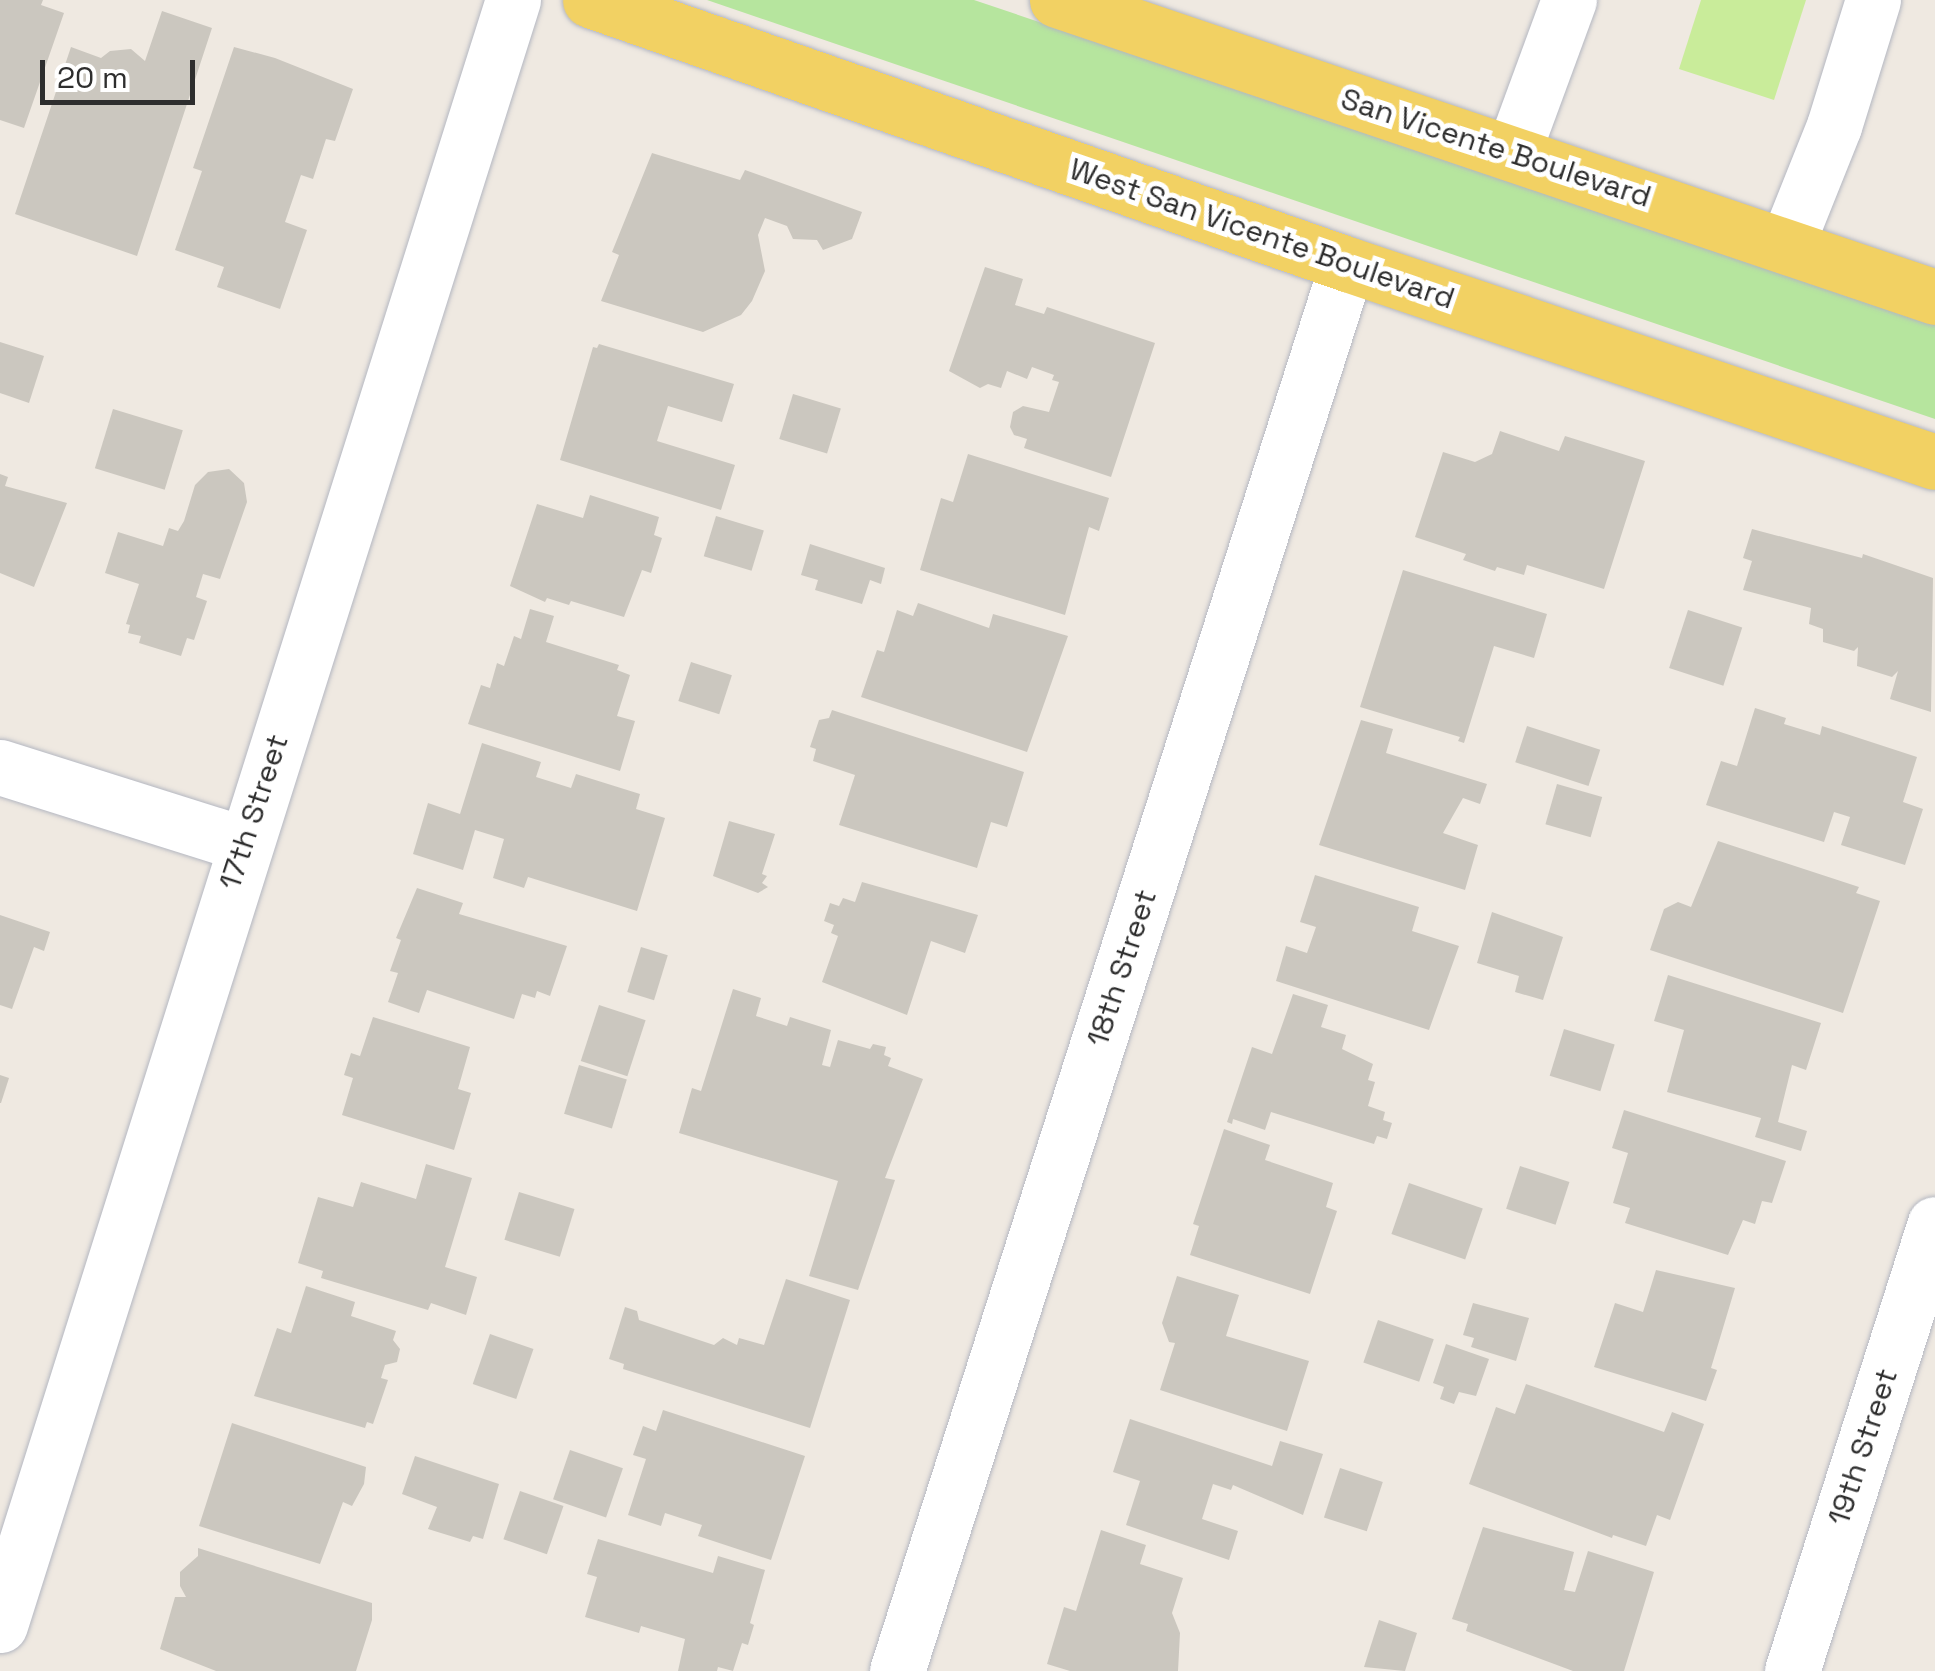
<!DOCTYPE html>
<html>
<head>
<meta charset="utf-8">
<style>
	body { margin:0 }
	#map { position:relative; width:1935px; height:1671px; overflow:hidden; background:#efe9e1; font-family:"Space Grotesk",sans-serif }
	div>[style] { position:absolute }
	.green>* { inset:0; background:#b6e59e }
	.pitch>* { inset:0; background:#c9ec9a }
	.building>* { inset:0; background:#cbc7bf; transform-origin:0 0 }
	.roads { filter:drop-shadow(0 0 2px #b4b7c1) drop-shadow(0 0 2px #b4b7c1) }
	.minor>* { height:55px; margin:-27.5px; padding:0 27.5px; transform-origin:27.5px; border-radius:27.5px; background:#fff }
	.major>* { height:55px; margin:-27.5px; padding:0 27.5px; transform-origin:27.5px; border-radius:27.5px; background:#f2d163 }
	span { translate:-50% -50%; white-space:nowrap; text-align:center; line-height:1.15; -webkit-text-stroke:10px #fff; paint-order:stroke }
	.street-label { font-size:30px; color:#2e2e2e }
	.scale { position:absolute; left:40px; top:60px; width:155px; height:45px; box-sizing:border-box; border:5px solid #2e2e2e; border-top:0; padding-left:12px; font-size:30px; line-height:35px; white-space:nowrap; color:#2e2e2e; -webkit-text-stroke:8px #fff; paint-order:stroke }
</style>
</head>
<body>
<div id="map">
	<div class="green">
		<div style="clip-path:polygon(707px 0,974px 0,1935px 324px,1935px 419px)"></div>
	</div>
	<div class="pitch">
		<div style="clip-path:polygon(1701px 0,1806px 0,1774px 100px,1679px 69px)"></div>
	</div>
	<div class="building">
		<div style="clip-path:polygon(0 0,43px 0,41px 5px,64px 13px,24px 128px,0 120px)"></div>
		<div style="clip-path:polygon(162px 11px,212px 28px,137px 256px,15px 214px,71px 47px,101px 58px,110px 51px,131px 49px,145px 61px)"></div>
		<div style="clip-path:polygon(234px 47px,275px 58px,353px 89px,335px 141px,326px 139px,313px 179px,301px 175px,285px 222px,307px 230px,280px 309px,217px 287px,224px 267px,175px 250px,202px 171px,193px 168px)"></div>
		<div style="clip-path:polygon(652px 153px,740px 180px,745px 170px,862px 212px,852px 239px,823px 250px,817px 240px,793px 239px,787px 226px,765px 218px,758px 235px,765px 271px,752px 301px,741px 315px,703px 332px,601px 301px,619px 255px,612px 252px)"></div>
		<div style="clip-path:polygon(985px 267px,1023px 279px,1015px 305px,1044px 314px,1047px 307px,1155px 343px,1111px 477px,1024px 448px,1027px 439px,1014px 435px,1010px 427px,1013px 412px,1023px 406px,1049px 412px,1059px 382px,1052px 380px,1054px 375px,1032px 367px,1027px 379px,1007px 371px,1001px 388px,988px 384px,980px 388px,949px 371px)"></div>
		<div style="clip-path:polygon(0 342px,44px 356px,29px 403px,0 393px)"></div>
		<div style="clip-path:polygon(599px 344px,734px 384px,722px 422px,668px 406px,657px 441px,735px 465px,721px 510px,560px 460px,593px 347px,597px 348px)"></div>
		<div style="left:793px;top:394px;width:50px;height:47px;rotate:17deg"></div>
		<div style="left:113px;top:409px;width:73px;height:62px;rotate:17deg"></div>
		<div style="clip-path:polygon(1500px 431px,1559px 451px,1565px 436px,1645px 461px,1604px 589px,1527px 565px,1524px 575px,1497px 567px,1495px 571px,1463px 560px,1466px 554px,1415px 537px,1443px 452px,1475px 462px,1492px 454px)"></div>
		<div style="clip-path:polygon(968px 454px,1109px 498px,1099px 531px,1089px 527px,1065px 615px,920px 570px,941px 498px,953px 502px)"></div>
		<div style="clip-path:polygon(229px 469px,244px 483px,247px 502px,220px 579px,203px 574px,196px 597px,207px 601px,194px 640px,187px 638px,181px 656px,139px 643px,141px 636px,128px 633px,130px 625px,126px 624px,139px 584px,105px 573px,118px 532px,163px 546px,169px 528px,178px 531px,184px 521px,195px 485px,208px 472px)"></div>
		<div style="clip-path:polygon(0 474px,8px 477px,5px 486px,67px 503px,34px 587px,0 573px)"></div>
		<div style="clip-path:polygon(590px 495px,659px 517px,654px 535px,662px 538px,651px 573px,642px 570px,624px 617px,571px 601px,569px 605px,547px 598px,545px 602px,510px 586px,537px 504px,583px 518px)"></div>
		<div style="left:716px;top:516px;width:50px;height:42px;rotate:17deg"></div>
		<div style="clip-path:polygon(1752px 529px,1862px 558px,1863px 554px,1933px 578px,1931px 712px,1890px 699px,1898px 671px,1892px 677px,1857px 666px,1858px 647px,1854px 651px,1823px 642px,1823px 629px,1809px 624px,1811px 608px,1743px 590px,1752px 561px,1743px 558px)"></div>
		<div style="clip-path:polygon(810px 544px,885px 568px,881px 584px,870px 580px,862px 604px,815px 590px,818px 580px,801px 575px)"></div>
		<div style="clip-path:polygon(1403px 570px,1547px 614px,1534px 658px,1494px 646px,1464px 743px,1458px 741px,1460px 737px,1360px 707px)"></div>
		<div style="clip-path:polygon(918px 603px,989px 628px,993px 614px,1068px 636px,1027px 752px,861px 697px,877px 650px,884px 652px,897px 610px,913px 616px)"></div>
		<div style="clip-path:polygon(530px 609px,554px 616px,546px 642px,619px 665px,617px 670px,630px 675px,617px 716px,635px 721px,620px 771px,468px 724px,481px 685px,490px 688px,497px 663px,504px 666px,514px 636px,521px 639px)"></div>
		<div style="left:1688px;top:610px;width:57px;height:61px;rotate:18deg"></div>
		<div style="left:691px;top:662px;width:43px;height:41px;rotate:18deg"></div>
		<div style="clip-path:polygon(1755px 708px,1786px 718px,1784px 724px,1820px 735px,1822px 726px,1917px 757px,1903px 802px,1923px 809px,1905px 865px,1841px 845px,1850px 817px,1834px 812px,1824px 842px,1706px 805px,1721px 761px,1737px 766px)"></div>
		<div style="clip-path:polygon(832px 710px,1024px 772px,1007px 827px,991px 822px,977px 868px,839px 825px,855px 775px,813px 761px,816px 749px,810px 747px,819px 720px,829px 718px)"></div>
		<div style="clip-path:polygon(1361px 720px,1393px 729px,1386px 753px,1487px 784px,1480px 804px,1463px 798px,1443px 833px,1478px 845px,1465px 890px,1319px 845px)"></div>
		<div style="left:1527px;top:726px;width:77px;height:38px;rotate:18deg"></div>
		<div style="clip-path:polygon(482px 743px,541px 762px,536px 777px,571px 788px,576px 774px,640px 794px,636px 809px,665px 818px,637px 911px,528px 877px,524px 888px,493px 878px,504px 839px,475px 830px,463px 870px,413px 854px,428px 803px,460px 814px)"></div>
		<div style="left:1557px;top:784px;width:47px;height:42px;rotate:16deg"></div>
		<div style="clip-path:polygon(729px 821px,775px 834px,762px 874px,767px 876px,762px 883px,768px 887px,758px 893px,713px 876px)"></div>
		<div style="clip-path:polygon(1718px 841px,1859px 887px,1856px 893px,1880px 901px,1843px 1013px,1650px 950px,1664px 909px,1678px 902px,1691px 907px)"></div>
		<div style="clip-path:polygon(1315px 875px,1419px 907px,1412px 931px,1459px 946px,1429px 1030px,1276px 981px,1286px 946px,1307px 953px,1316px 927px,1300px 922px)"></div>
		<div style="clip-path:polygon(862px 882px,978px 915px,965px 953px,931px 941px,907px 1015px,822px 982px,838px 936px,831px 933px,834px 925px,824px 921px,830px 903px,839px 906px,843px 898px,855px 902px)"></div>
		<div style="clip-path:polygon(417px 888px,463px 903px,459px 914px,567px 946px,550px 996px,537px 991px,535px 998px,522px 994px,514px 1019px,427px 990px,419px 1013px,388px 1002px,398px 973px,390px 971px,401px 940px,396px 938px)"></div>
		<div style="clip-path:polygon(1492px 912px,1563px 937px,1543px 1000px,1515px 992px,1519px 976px,1477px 963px)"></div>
		<div style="clip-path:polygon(0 915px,50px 932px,44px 951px,34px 947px,12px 1009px,0 1005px)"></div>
		<div style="left:641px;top:947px;width:28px;height:47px;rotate:17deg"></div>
		<div style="clip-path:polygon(1668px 975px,1821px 1023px,1806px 1070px,1792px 1065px,1778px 1122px,1807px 1131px,1801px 1151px,1755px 1137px,1761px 1118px,1667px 1092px,1684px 1030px,1654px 1021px)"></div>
		<div style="clip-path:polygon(733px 989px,761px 998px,756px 1016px,787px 1026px,790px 1017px,831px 1030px,822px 1065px,830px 1067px,838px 1040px,870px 1049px,873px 1044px,886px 1047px,884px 1055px,891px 1058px,888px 1066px,923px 1079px,885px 1178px,895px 1180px,858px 1290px,809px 1276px,838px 1181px,679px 1133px,692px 1088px,701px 1091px)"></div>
		<div style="clip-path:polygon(1293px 994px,1328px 1005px,1321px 1027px,1346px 1035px,1342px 1049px,1373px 1064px,1368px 1080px,1375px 1082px,1368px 1106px,1385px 1112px,1383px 1120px,1392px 1123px,1387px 1139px,1377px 1136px,1374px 1144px,1271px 1112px,1265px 1130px,1233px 1119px,1232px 1124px,1227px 1122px,1252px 1047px,1272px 1054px)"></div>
		<div style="left:599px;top:1005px;width:49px;height:59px;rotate:18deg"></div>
		<div style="clip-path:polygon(373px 1017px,470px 1047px,458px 1089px,471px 1093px,454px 1150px,342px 1115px,353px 1078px,344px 1075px,351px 1053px,360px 1056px)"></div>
		<div style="left:1564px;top:1029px;width:53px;height:49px;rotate:17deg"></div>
		<div style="left:579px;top:1065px;width:50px;height:51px;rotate:17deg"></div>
		<div style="clip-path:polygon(0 1075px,9px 1078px,1px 1103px,0 1103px)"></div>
		<div style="clip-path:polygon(1624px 1110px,1786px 1161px,1772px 1203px,1762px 1201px,1755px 1224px,1743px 1220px,1728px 1255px,1625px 1223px,1630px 1208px,1613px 1203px,1628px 1153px,1612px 1148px)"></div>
		<div style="clip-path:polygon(1224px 1129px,1270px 1145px,1265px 1160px,1333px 1183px,1326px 1207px,1337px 1211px,1310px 1294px,1190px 1255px,1199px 1226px,1193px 1224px)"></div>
		<div style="clip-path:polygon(426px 1164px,472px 1178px,445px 1267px,477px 1277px,466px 1315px,431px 1303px,428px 1310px,321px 1278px,323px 1271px,298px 1263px,318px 1197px,353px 1207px,361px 1182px,416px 1199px)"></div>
		<div style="left:1520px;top:1166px;width:52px;height:45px;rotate:18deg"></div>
		<div style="left:1409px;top:1183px;width:78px;height:54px;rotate:19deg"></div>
		<div style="left:519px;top:1192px;width:58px;height:50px;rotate:17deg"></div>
		<div style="clip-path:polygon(1656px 1270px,1735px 1288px,1711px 1368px,1717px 1370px,1706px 1401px,1594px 1367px,1615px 1303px,1643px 1312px)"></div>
		<div style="clip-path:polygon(1177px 1276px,1239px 1295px,1226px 1336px,1309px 1361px,1287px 1431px,1160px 1390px,1175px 1343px,1169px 1342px,1162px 1323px)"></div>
		<div style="clip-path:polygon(786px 1279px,850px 1300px,810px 1428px,623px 1369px,624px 1364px,609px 1359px,625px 1307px,637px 1311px,639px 1320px,714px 1345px,723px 1338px,737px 1345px,739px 1338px,764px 1345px)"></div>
		<div style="clip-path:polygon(306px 1286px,355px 1302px,351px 1316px,396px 1331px,393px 1340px,400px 1349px,397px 1362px,385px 1365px,381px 1378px,388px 1380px,373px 1424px,367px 1422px,365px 1428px,254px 1396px,277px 1328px,291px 1333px)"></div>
		<div style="clip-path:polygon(1473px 1303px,1529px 1318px,1516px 1361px,1471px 1347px,1474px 1338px,1463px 1335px)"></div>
		<div style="left:1378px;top:1320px;width:59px;height:45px;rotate:19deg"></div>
		<div style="left:490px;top:1334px;width:46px;height:53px;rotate:19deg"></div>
		<div style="clip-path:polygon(1446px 1344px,1489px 1359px,1476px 1396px,1459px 1392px,1454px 1404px,1440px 1399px,1444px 1387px,1433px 1383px)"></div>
		<div style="clip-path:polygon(1526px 1384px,1664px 1432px,1672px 1412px,1704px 1424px,1670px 1520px,1657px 1515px,1646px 1546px,1613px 1535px,1612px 1538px,1469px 1484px,1496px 1407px,1515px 1414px)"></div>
		<div style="clip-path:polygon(663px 1410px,805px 1456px,771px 1560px,698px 1536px,702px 1525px,665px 1513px,661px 1526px,628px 1515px,646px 1459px,633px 1455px,643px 1426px,656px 1431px)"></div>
		<div style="clip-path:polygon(1130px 1419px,1272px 1466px,1280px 1441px,1323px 1454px,1303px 1515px,1233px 1485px,1231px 1490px,1213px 1484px,1202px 1519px,1238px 1531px,1229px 1560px,1126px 1525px,1140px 1481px,1113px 1472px)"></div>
		<div style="clip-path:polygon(232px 1423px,366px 1467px,364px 1484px,352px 1506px,343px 1502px,320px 1564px,199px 1526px)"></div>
		<div style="left:570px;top:1450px;width:56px;height:52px;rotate:19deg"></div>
		<div style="clip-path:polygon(415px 1456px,499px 1484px,483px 1539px,473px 1536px,470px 1542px,428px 1529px,437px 1507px,402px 1494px)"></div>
		<div style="left:1340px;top:1468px;width:45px;height:52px;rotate:18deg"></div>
		<div style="left:520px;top:1491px;width:46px;height:51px;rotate:19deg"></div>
		<div style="clip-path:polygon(1483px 1527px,1574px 1552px,1564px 1590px,1575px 1592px,1588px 1551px,1654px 1572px,1624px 1671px,1573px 1671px,1466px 1631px,1468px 1624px,1452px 1619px)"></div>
		<div style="clip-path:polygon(1101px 1530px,1146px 1545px,1140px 1564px,1183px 1578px,1172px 1613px,1180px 1633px,1178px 1671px,1070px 1671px,1047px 1664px,1064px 1607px,1076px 1611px)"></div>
		<div style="clip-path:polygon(598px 1539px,713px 1573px,718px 1556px,765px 1570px,750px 1623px,754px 1625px,748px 1645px,742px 1643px,733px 1671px,718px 1667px,717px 1671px,678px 1671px,685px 1639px,641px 1626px,639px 1633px,585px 1617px,597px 1577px,587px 1574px)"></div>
		<div style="clip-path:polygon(198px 1548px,372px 1603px,372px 1620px,356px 1671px,216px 1671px,160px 1649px,175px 1597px,186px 1597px,180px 1586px,180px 1572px,198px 1556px)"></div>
		<div style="clip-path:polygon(1379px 1620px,1417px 1633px,1405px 1671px,1364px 1667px)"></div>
	</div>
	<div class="roads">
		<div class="minor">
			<div style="left:1513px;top:152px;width:162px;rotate:-69.8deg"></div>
			<div style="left:1786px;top:246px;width:129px;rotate:-68.2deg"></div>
			<div style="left:1834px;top:126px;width:132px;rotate:-72.8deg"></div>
			<div style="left:0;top:767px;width:256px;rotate:17.5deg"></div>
			<div style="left:0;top:1625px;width:1704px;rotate:-72.48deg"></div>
			<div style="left:897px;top:1671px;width:1477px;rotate:-72.26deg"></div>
			<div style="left:1792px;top:1671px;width:469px;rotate:-72.3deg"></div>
		</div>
		<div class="major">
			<div style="left:590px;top:0;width:802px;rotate:19.23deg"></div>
			<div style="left:1347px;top:264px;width:620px;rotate:18.61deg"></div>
			<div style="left:1057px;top:0;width:927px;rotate:18.69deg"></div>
		</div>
	</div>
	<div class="street-label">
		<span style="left:1496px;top:148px;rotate:18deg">San Vicente Boulevard</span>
		<span style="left:1262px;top:234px;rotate:19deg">West San Vicente Boulevard</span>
		<span style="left:254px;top:812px;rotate:-72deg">17th Street</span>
		<span style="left:1122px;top:968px;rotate:-72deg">18th Street</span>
		<span style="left:1863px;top:1447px;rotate:-72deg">19th Street</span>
	</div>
	<div class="scale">20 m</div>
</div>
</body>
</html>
